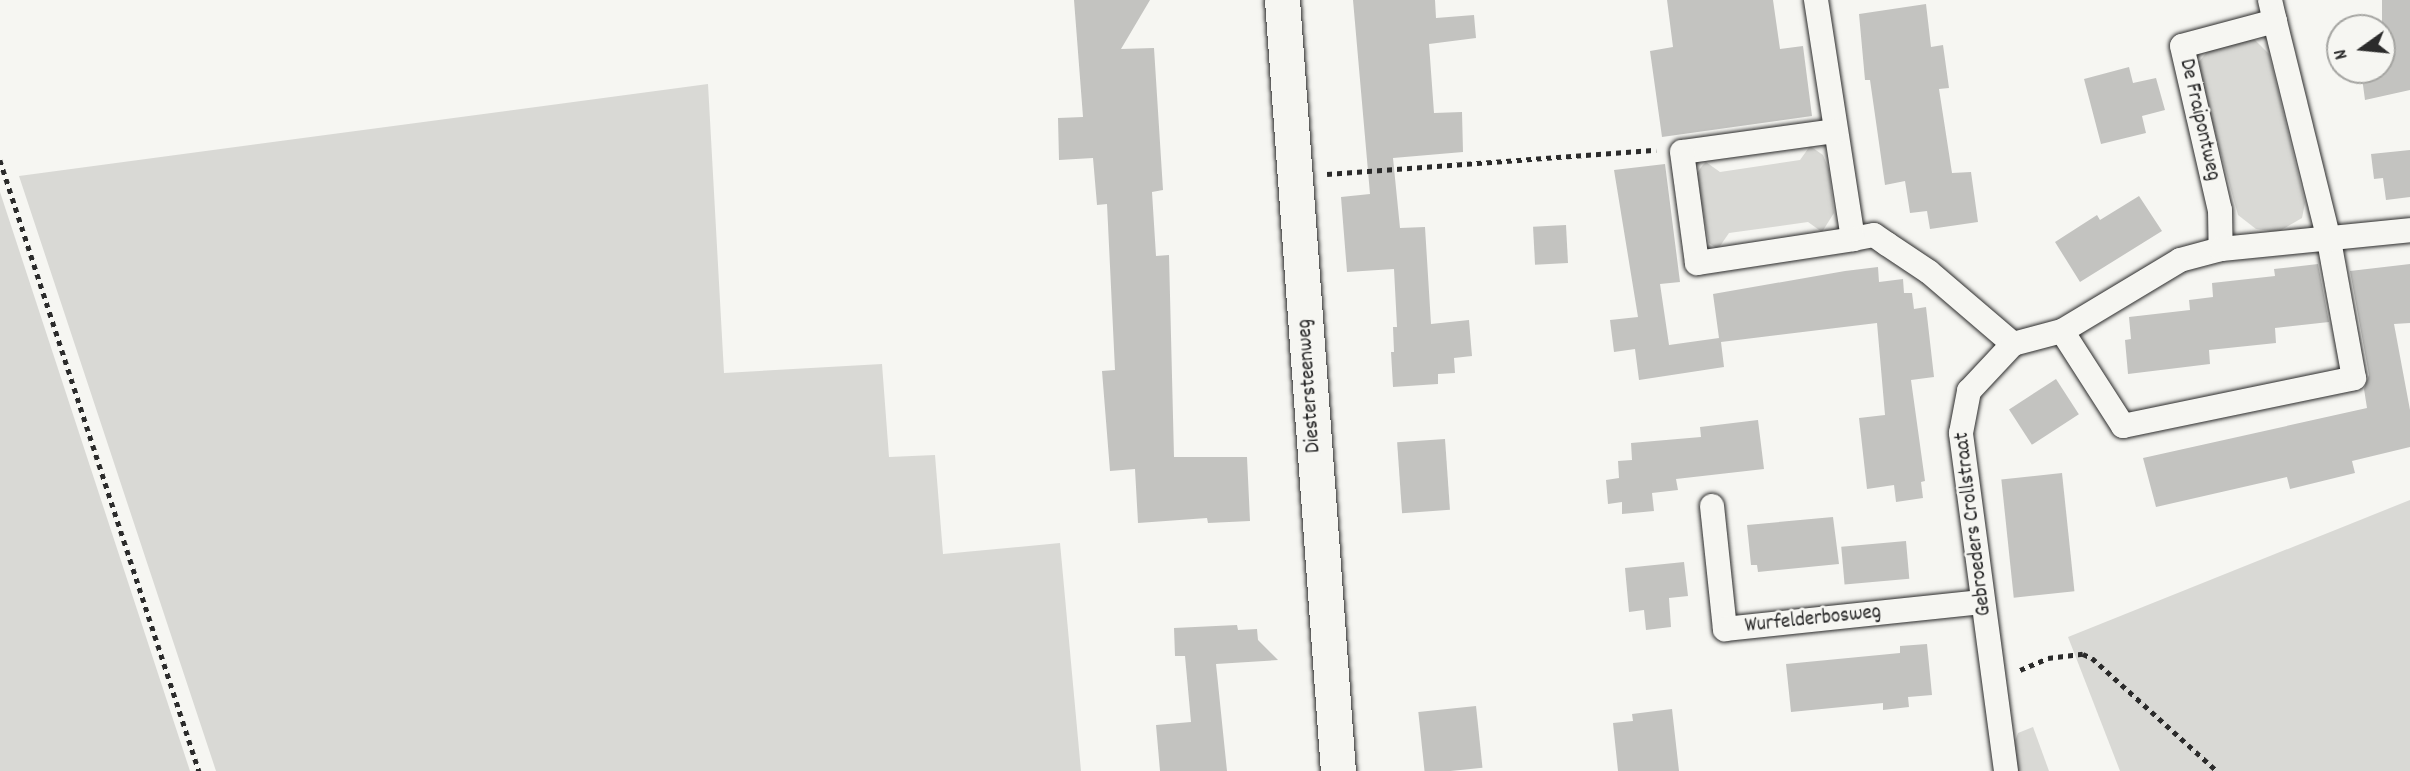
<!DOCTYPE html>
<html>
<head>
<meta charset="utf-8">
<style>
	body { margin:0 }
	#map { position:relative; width:2410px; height:771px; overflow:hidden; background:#f6f6f2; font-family:Dekko,sans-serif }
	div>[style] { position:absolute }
	.green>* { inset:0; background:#d9d9d5 }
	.building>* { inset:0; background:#c3c3c0; transform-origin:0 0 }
	.path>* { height:4.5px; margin-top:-2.25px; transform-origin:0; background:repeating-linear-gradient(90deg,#2b2b2b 0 5px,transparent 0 10px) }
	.roads { filter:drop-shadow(0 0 2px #2b2b2b) drop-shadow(0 0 2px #2b2b2b) }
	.street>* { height:24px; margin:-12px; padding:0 12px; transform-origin:12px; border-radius:12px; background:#f6f6f2 }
	.secondary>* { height:35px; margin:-17.5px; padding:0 17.5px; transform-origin:17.5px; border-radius:17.5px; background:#f6f6f2 }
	span { translate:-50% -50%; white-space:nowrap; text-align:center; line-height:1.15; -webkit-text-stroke:5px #f6f6f2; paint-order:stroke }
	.street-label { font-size:21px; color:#2b2b2b }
	.north { position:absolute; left:2326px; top:14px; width:70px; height:70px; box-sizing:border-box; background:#f6f6f2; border:2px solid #a5a5a2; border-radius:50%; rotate:255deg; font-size:19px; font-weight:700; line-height:28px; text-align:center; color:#2b2b2b }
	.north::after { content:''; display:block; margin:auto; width:24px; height:32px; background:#2b2b2b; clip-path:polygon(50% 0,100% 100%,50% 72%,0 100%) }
</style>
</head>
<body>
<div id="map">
	<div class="green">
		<div style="clip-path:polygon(2244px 38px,2255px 40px,2269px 54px,2305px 203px,2302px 218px,2278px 232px,2256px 229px,2238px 215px,2199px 74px,2199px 62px,2210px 48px)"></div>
		<div style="clip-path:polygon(708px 84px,724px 373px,882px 364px,889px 457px,935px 455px,943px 554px,1060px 543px,1081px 771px,216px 771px,19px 176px)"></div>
		<div style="clip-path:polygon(1810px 146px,1823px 155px,1829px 170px,1834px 213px,1822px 232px,1808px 222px,1729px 233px,1718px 249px,1709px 243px,1696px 175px,1702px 166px,1706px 162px,1720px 172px,1800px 160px)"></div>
		<div style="clip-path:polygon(0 192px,190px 771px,0 771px)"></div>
		<div style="clip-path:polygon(2410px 500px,2410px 771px,2120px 771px,2068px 637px)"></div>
		<div style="clip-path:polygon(2033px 727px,2049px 771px,2016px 771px,2013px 747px,2018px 733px)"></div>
	</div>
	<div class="building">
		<div style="clip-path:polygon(1074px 0,1150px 0,1121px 49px,1154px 48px,1163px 190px,1152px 192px,1156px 256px,1169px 255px,1174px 457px,1247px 457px,1250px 521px,1208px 523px,1207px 518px,1138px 523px,1135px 469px,1110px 471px,1102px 371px,1115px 370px,1107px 204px,1097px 205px,1093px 158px,1059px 160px,1058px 118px,1083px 117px)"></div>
		<div style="clip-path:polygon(1353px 0,1435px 0,1436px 18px,1474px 15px,1476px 38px,1429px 44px,1434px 113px,1462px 112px,1463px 152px,1393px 158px,1400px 228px,1425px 227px,1431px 324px,1469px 320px,1472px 356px,1454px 358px,1455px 373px,1438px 374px,1438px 384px,1393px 387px,1391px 352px,1394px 352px,1393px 327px,1397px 327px,1394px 269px,1347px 272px,1341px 197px,1370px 194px)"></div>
		<div style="clip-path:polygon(1667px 0,1773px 0,1780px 49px,1803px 46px,1812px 116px,1662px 137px,1650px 51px,1673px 47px)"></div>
		<div style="clip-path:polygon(2382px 0,2410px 0,2410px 90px,2365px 100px,2361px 70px,2382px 70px)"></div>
		<div style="clip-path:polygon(1926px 4px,1931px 47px,1943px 45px,1949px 88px,1939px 89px,1952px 173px,1971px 172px,1978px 222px,1930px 229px,1927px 211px,1910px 213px,1905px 181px,1885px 185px,1870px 80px,1865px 80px,1859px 14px)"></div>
		<div style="clip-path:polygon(2129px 67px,2133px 83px,2156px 78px,2165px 110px,2142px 116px,2146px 133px,2101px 144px,2084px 79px)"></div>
		<div style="clip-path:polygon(2410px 150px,2410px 197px,2386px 200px,2383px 178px,2374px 179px,2371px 154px)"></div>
		<div style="clip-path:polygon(1665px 164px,1680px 282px,1660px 284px,1669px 345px,1719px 338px,1713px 294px,1845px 271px,1878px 267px,1879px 282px,1903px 279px,1904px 293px,1912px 293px,1914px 309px,1926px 307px,1934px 377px,1911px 380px,1925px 481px,1921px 482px,1923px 498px,1896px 502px,1894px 485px,1867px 489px,1859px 418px,1885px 415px,1877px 323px,1721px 342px,1724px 367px,1639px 380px,1635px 349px,1614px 352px,1610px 320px,1638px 317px,1614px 170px)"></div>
		<div style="clip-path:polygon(2139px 196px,2162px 231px,2080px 282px,2055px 242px,2097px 215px,2100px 220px)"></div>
		<div style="left:1566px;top:225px;width:38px;height:33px;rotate:87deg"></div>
		<div style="clip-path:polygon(2318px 264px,2329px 322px,2275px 328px,2276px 343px,2209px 350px,2210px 364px,2128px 374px,2125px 340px,2131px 339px,2129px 317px,2190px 310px,2189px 300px,2213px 297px,2212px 283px,2275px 276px,2274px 269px)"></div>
		<div style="clip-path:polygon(2410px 264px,2410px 323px,2394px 324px,2410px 410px,2410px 447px,2352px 461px,2355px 473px,2290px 489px,2287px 477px,2156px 507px,2143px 458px,2367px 408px,2364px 389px,2369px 375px,2350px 271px)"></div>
		<div style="left:2056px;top:379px;width:42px;height:56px;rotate:57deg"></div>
		<div style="clip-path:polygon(1758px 420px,1764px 469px,1676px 479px,1678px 490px,1652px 493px,1654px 511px,1622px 514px,1622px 502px,1608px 504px,1606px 480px,1619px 478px,1618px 461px,1632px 460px,1631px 443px,1701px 437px,1700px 427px)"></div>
		<div style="left:1445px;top:439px;width:71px;height:48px;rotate:86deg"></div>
		<div style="left:2062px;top:473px;width:119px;height:61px;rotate:84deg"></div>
		<div style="clip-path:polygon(1833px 517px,1839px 564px,1758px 572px,1757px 565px,1751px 565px,1747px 525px)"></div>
		<div style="left:1906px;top:541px;width:38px;height:65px;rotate:85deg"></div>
		<div style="clip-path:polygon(1684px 562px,1688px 596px,1669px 598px,1671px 627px,1646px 630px,1644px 610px,1629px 612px,1625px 568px)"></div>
		<div style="clip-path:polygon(1237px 625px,1238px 630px,1257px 629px,1258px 640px,1278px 660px,1216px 664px,1227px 771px,1160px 771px,1156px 725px,1191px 722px,1185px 656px,1175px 656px,1174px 628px)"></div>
		<div style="clip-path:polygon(1927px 644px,1932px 695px,1908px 697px,1909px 707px,1883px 710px,1883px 703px,1791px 712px,1786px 664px,1900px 653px,1900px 646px)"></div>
		<div style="left:1476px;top:706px;width:62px;height:58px;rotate:84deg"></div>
		<div style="clip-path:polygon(1672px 709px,1679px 771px,1618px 771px,1613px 723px,1633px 721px,1632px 714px)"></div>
	</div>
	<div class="path">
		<div style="left:0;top:160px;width:643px;rotate:71.96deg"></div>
		<div style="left:1327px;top:174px;width:330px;rotate:-4.2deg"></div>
		<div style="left:2020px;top:670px;width:30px;rotate:-23deg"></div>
		<div style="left:2048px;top:658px;width:35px;rotate:-7deg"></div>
		<div style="left:2083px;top:654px;width:10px;rotate:24deg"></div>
		<div style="left:2092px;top:658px;width:169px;rotate:42.1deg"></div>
	</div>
	<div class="roads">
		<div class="street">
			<div style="left:1816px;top:0;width:242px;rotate:81.2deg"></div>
			<div style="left:1853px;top:239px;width:21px;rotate:-11deg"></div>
			<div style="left:1874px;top:235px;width:16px;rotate:35deg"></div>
			<div style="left:1887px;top:244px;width:50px;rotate:33.7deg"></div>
			<div style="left:1929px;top:272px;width:111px;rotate:40.6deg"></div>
			<div style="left:2270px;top:0;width:22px;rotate:77deg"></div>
			<div style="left:1835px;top:131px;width:154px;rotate:172.2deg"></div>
			<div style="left:1682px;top:152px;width:112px;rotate:82.3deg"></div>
			<div style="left:1697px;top:263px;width:158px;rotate:-8.7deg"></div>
			<div style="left:2062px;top:331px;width:113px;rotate:57.3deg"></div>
			<div style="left:2123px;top:426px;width:236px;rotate:-11.7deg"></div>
			<div style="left:2354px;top:378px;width:140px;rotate:-100.3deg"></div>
			<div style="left:2329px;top:240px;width:226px;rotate:-103.9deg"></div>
			<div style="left:2275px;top:21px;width:96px;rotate:165deg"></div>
			<div style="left:2182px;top:46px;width:168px;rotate:77deg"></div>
			<div style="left:2220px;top:210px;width:39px;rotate:89deg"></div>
			<div style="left:1712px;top:506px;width:124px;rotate:84deg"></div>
			<div style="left:1725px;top:629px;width:258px;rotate:-6deg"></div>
			<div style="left:2006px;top:771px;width:341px;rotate:-97.6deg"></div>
			<div style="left:1961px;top:433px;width:43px;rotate:-79.2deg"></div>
			<div style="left:1969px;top:391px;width:64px;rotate:-46.9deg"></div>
			<div style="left:2013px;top:344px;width:51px;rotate:-14.9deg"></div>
			<div style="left:2062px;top:331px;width:138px;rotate:-31deg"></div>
			<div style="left:2180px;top:260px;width:42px;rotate:-15deg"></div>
			<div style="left:2221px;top:249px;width:190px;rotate:-5.7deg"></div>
		</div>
		<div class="secondary">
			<div style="left:1282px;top:0;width:773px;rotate:85.85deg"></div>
		</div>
	</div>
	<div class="street-label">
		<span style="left:2199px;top:120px;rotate:77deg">De Fraipontweg</span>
		<span style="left:1310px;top:386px;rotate:-94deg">Diestersteenweg</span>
		<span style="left:1974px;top:524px;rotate:-97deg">Gebroeders Crollstraat</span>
		<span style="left:1813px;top:620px;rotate:-6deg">Wurfelderbosweg</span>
	</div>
	<div class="north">N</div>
</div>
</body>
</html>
